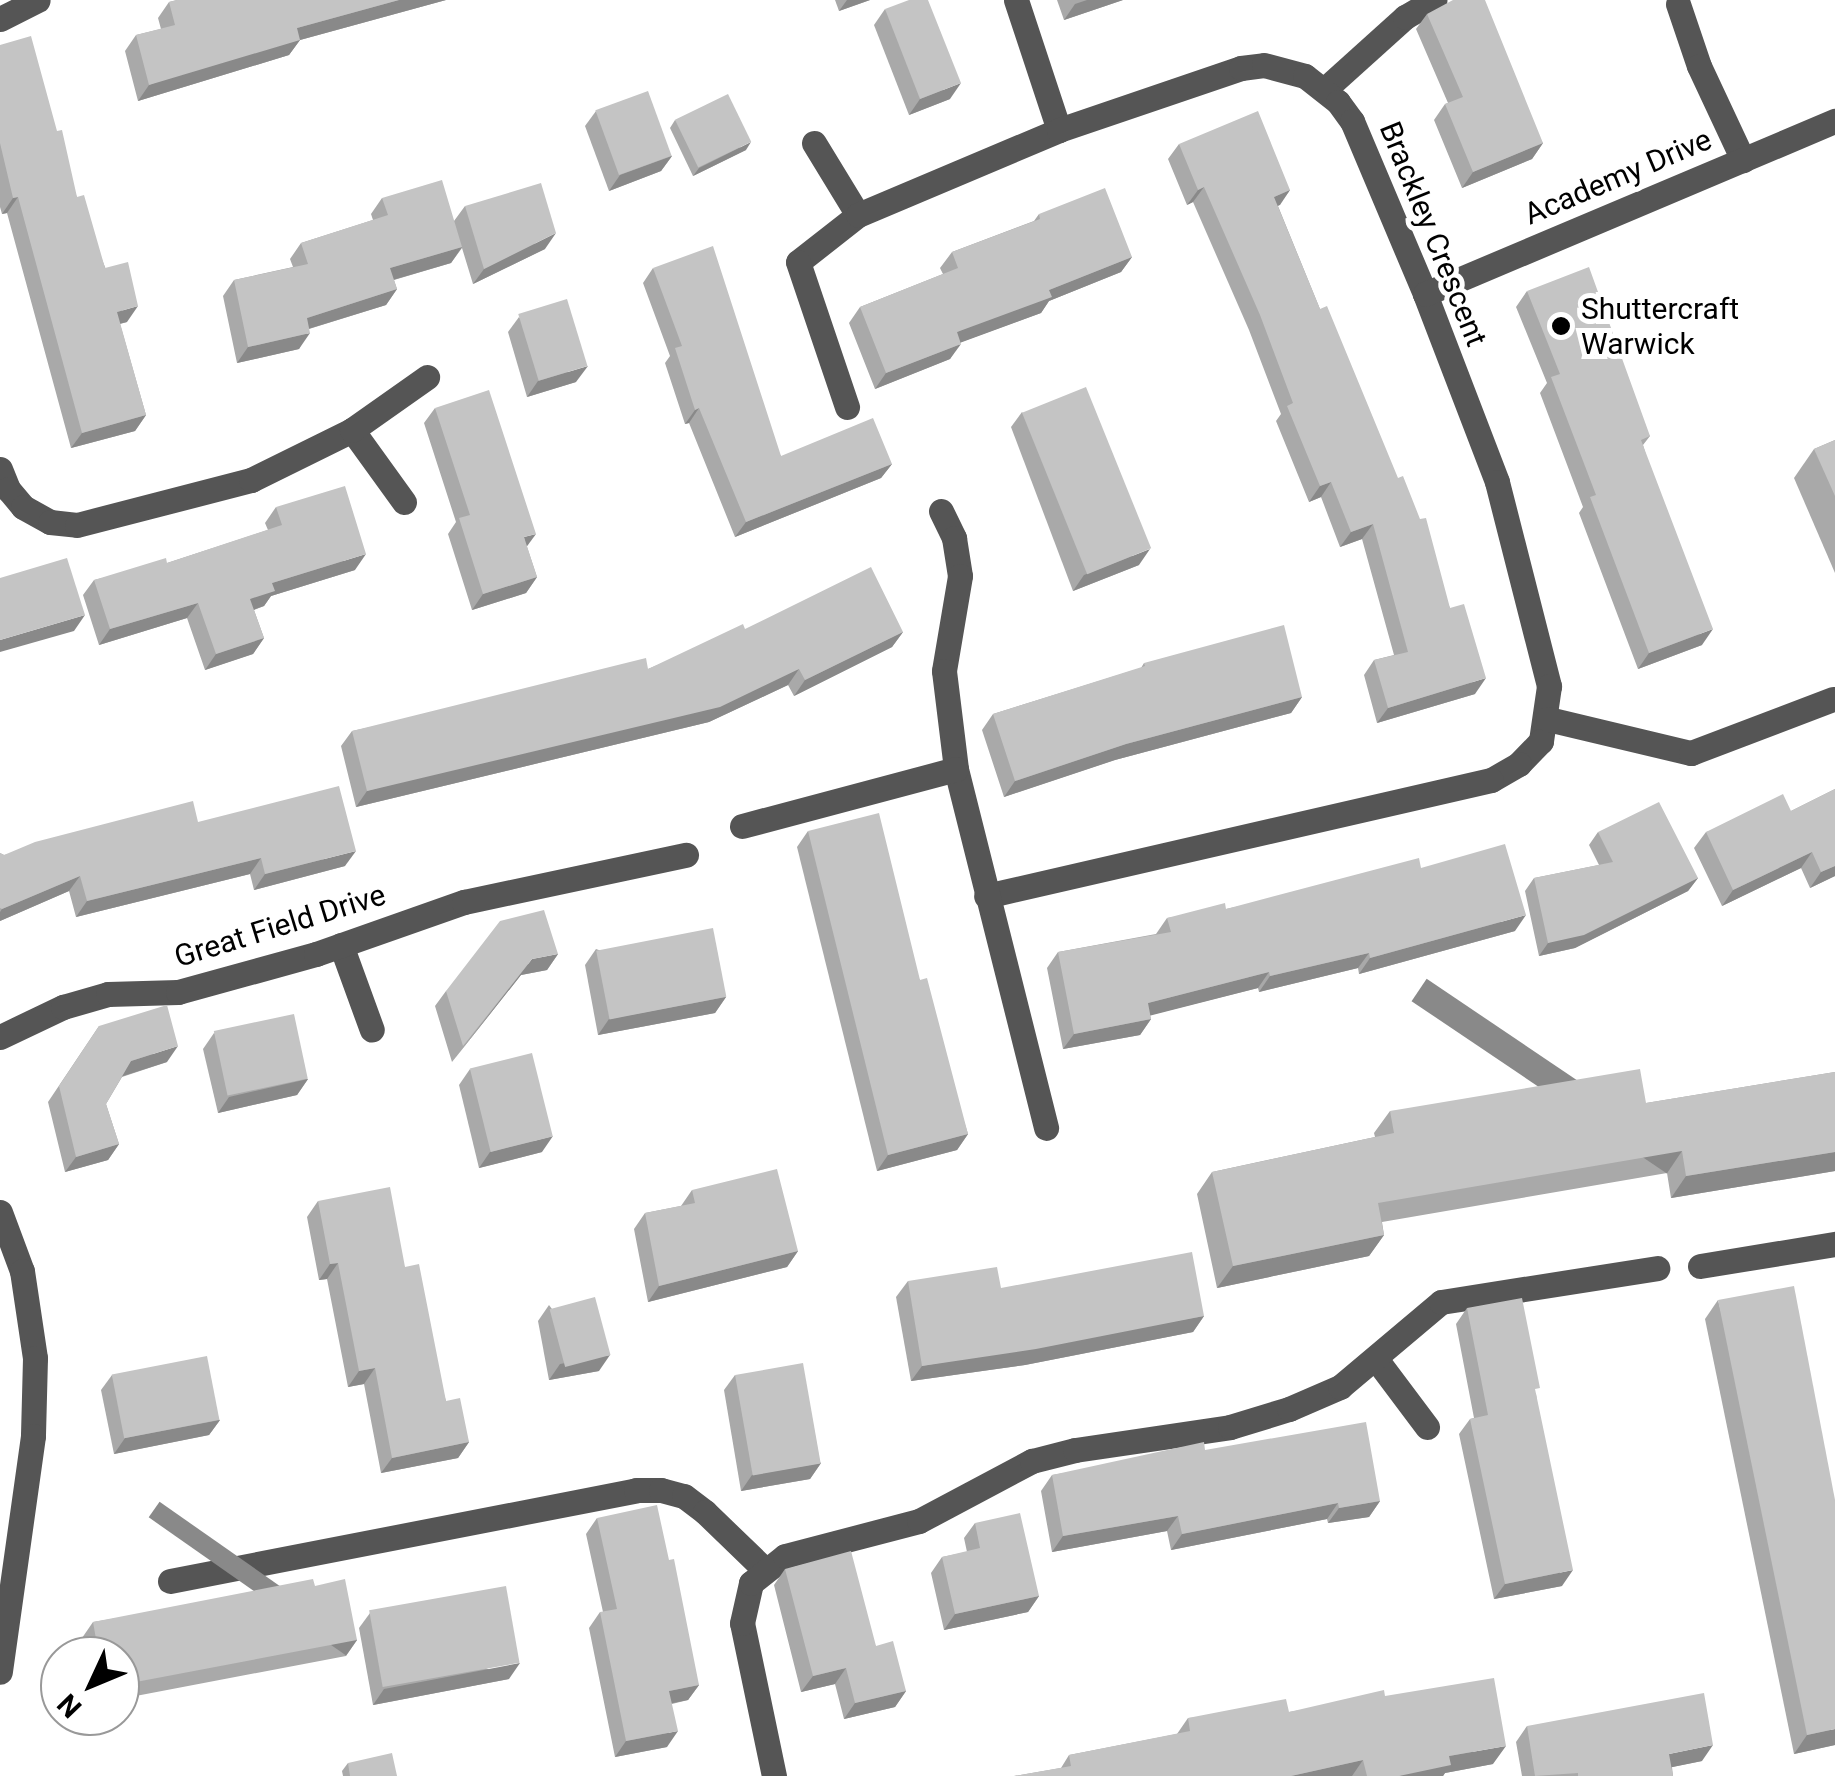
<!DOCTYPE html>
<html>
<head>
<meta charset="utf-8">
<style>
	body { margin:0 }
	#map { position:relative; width:1835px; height:1776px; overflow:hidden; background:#fff; font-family:Roboto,sans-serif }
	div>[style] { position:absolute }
	.minor>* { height:25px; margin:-12.5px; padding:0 12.5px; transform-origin:12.5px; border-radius:12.5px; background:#555 }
	.wall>* { inset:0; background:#a9a9a9 }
	.shaded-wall>* { inset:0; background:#898989; transform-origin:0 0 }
	.building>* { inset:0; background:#c4c4c4; transform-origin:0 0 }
	.dots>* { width:28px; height:28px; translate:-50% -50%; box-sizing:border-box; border:5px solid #fff; border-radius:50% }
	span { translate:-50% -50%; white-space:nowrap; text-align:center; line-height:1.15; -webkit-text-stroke:10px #fff; paint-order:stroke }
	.street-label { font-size:30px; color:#000 }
	.poi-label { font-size:30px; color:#000 }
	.left { translate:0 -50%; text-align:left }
	.north { position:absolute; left:40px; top:1636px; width:100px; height:100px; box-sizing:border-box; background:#fff; border:2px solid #999; border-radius:50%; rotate:226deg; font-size:28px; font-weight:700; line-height:40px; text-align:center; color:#000 }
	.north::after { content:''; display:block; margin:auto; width:35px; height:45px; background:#000; clip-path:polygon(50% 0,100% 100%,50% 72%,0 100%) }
</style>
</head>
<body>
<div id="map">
	<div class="minor">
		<div style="left:1016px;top:0;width:137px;rotate:71.7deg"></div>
		<div style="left:1678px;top:4px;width:65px;rotate:71.3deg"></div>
		<div style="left:1699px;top:66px;width:104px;rotate:64.9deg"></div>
		<div style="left:0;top:19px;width:42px;rotate:-26.6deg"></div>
		<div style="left:1324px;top:90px;width:109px;rotate:-42deg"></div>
		<div style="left:1405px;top:17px;width:34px;rotate:-30deg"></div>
		<div style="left:814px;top:143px;width:84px;rotate:58.6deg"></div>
		<div style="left:858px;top:215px;width:76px;rotate:141.9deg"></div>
		<div style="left:798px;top:262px;width:153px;rotate:71.3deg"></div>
		<div style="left:858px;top:215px;width:218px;rotate:-22.9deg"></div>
		<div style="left:1059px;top:130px;width:192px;rotate:-18.8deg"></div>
		<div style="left:1241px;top:68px;width:23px;rotate:-7deg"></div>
		<div style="left:1264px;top:65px;width:42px;rotate:15deg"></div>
		<div style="left:1305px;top:76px;width:42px;rotate:38.2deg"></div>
		<div style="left:1338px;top:102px;width:24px;rotate:54deg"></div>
		<div style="left:1352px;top:121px;width:188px;rotate:67.1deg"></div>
		<div style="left:1425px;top:294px;width:201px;rotate:69deg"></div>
		<div style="left:1497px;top:482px;width:211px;rotate:75.7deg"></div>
		<div style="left:1549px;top:686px;width:56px;rotate:98.3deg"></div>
		<div style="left:1541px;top:741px;width:32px;rotate:134deg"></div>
		<div style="left:1519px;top:764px;width:32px;rotate:150deg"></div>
		<div style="left:1491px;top:780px;width:518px;rotate:167.06deg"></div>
		<div style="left:1425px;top:294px;width:445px;rotate:-22.9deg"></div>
		<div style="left:0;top:469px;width:22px;rotate:68deg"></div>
		<div style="left:8px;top:489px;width:23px;rotate:50deg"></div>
		<div style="left:23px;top:507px;width:31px;rotate:29deg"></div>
		<div style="left:50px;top:522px;width:27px;rotate:6deg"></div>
		<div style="left:77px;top:525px;width:180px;rotate:-14.5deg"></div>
		<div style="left:251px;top:480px;width:113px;rotate:-26.3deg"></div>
		<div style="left:404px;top:502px;width:89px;rotate:-125.8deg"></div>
		<div style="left:352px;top:430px;width:92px;rotate:-35.2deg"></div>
		<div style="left:941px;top:511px;width:30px;rotate:64deg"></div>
		<div style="left:954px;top:538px;width:38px;rotate:81deg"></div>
		<div style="left:960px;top:576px;width:96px;rotate:99.6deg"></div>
		<div style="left:944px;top:671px;width:99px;rotate:83deg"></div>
		<div style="left:956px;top:769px;width:370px;rotate:75.9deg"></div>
		<div style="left:1548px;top:719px;width:147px;rotate:13.4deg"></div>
		<div style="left:1691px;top:753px;width:152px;rotate:-20.8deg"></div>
		<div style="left:742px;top:826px;width:221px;rotate:-14.9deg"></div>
		<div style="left:341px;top:945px;width:90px;rotate:70deg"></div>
		<div style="left:0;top:1037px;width:70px;rotate:-25.5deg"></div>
		<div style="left:63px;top:1007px;width:47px;rotate:-16.1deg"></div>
		<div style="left:108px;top:994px;width:70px;rotate:-1.6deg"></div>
		<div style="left:178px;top:992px;width:143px;rotate:-15.4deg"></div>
		<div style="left:316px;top:954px;width:157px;rotate:-19.4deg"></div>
		<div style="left:464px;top:902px;width:227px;rotate:-12deg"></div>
		<div style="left:0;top:1212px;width:63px;rotate:69.6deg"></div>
		<div style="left:22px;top:1271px;width:88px;rotate:81.5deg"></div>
		<div style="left:35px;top:1358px;width:78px;rotate:91.5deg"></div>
		<div style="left:33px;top:1436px;width:238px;rotate:98deg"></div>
		<div style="left:1700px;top:1266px;width:137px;rotate:-9.3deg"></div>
		<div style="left:1376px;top:1359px;width:85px;rotate:53.1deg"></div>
		<div style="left:170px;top:1581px;width:475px;rotate:-11deg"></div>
		<div style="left:636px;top:1490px;width:25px"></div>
		<div style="left:661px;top:1490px;width:24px;rotate:15deg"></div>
		<div style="left:684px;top:1496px;width:26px;rotate:37deg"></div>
		<div style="left:705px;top:1512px;width:82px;rotate:44deg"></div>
		<div style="left:774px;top:1776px;width:156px;rotate:-101.8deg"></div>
		<div style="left:742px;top:1623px;width:41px;rotate:-77.3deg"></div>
		<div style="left:751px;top:1583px;width:43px;rotate:-38.5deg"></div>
		<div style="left:785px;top:1556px;width:138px;rotate:-14.6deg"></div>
		<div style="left:919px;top:1521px;width:128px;rotate:-28deg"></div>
		<div style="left:1032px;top:1461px;width:44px;rotate:-14.3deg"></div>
		<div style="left:1075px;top:1450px;width:157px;rotate:-8.4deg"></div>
		<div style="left:1230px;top:1427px;width:62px;rotate:-17deg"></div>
		<div style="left:1289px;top:1409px;width:56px;rotate:-23.3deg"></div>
		<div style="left:1340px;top:1387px;width:132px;rotate:-40.1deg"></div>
		<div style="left:1441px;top:1302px;width:219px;rotate:-8.9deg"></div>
	</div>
	<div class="wall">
		<div style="clip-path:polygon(177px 0,446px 0,300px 40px,289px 55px,138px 101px,125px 51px,136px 35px,161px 29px,158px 18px,169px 2px)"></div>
		<div style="clip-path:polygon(835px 0,870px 0,839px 11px)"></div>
		<div style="clip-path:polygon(1057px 0,1123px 0,1064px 20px)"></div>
		<div style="clip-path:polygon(885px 9px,950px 99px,909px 115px,874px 25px)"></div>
		<div style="clip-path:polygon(1427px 14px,1543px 143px,1532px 159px,1462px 188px,1434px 120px,1445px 104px,1448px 103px,1416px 29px)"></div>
		<div style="clip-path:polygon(0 45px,77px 197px,127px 322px,120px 324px,146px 415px,135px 431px,71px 448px,7px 213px,2px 214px,0 207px)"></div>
		<div style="clip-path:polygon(596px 111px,672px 156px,661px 171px,609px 191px,585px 126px)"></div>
		<div style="clip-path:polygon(675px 120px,746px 150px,693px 176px,670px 128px)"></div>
		<div style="clip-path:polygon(1179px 144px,1290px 190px,1278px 206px,1320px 309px,1450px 608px,1475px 694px,1377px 723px,1364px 675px,1374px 660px,1394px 655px,1362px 539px,1340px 547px,1321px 497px,1309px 502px,1276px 421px,1281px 414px,1249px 330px,1193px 202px,1187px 205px,1168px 159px)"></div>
		<div style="clip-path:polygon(382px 198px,454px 221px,465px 206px,545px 249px,473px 284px,462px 248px,451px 263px,394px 280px,397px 289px,386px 305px,309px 329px,299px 349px,237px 363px,223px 296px,234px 280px,293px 267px,290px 259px,301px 243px,373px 220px,371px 214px)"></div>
		<div style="clip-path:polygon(1039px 214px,1132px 257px,1121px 272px,1049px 301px,1041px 313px,961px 342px,950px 359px,875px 389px,849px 323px,860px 307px,943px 274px,940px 268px,952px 252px,1034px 221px)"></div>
		<div style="clip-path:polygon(653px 268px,781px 456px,892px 464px,881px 478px,735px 537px,689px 423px,685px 424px,665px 363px,670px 356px,643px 283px)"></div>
		<div style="clip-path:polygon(1527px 291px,1650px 436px,1643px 445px,1702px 645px,1638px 669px,1579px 513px,1583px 507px,1540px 393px,1547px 383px,1516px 307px)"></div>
		<div style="clip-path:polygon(519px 317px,576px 382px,527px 397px,508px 332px)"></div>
		<div style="clip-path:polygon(435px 408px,527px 547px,537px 577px,526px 593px,472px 610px,448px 534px,456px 522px,424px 423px)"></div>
		<div style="clip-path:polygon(1022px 412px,1139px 565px,1073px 591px,1011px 427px)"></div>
		<div style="clip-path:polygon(1835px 440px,1835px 573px,1794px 478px,1814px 449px)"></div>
		<div style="clip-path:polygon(276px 507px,355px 570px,271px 596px,264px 606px,254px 610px,264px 638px,253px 654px,205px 670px,187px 618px,99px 645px,83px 595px,94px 580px,167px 563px,268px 530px,265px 523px)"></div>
		<div style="clip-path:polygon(745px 629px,903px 632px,892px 647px,794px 696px,788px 685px,709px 722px,356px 807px,341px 746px,352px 731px,648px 669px)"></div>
		<div style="clip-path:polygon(1144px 663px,1302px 697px,1291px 713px,1115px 760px,1004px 797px,982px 730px,993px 714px,1141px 668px)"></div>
		<div style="clip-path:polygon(1835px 789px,1835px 876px,1810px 888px,1801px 868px,1722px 906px,1694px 848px,1706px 832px,1791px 811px)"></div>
		<div style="clip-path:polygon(198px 822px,345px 866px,254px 890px,250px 874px,76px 917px,69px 891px,0 921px,0 853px,4px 855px)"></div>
		<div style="clip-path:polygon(808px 831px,920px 980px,968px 1134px,957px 1150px,877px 1171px,797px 847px)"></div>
		<div style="clip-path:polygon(1598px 832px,1698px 878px,1688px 891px,1575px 948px,1539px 956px,1525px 891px,1534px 878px,1599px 865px,1589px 845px)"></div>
		<div style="clip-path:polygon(1421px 868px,1515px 931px,1359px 974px,1358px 968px,1259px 992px,1258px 988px,1150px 1015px,1151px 1019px,1140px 1035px,1063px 1049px,1047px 968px,1058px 952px,1156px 934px,1167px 918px,1226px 909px)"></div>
		<div style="clip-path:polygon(596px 949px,726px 997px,715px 1013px,598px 1035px,585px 965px)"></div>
		<div style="clip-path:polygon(558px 954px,547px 970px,521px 975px,452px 1062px,435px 1006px,446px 991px)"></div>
		<div style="clip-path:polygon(99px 1026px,167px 1062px,122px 1077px,106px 1104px,119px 1144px,108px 1160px,65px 1172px,48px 1102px)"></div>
		<div style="clip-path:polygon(214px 1033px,308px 1079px,297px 1095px,218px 1113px,203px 1049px)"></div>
		<div style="clip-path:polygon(470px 1069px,542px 1152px,479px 1168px,459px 1085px)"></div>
		<div style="clip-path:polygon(1835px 1072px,1835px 1171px,1671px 1198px,1667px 1173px,1382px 1222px,1384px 1235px,1369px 1256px,1217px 1288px,1197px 1194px,1212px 1172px,1375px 1137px,1374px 1133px,1390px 1111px,1646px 1103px)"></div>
		<div style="clip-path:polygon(692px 1190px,798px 1251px,787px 1267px,648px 1302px,634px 1229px,645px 1213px,681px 1206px)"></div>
		<div style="clip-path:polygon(318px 1201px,405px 1267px,446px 1401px,469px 1442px,458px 1458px,381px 1473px,364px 1384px,348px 1387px,327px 1279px,319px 1280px,307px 1217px)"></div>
		<div style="clip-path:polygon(908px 1281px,1001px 1288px,1204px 1316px,1193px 1332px,1025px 1365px,911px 1381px,896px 1297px)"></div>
		<div style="clip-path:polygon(1718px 1300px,1835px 1745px,1794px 1754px,1705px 1319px)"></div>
		<div style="clip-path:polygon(549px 1305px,599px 1371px,549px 1380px,538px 1321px)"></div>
		<div style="clip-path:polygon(1467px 1308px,1536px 1394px,1562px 1586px,1494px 1599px,1459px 1434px,1470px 1419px,1474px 1418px,1456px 1324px)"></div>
		<div style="clip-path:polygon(112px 1375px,220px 1420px,209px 1435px,114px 1454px,101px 1390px)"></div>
		<div style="clip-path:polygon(735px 1375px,821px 1463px,810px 1479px,741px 1491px,724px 1390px)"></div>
		<div style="clip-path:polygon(1205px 1450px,1380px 1501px,1369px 1517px,1328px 1523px,1327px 1519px,1171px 1550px,1167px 1531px,1052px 1552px,1041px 1491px,1052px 1475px)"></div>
		<div style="clip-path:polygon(597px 1518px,699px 1685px,688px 1700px,672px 1704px,667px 1747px,615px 1757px,589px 1628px,600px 1612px,603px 1612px,586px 1534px)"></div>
		<div style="clip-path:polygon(975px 1523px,1039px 1596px,1028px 1612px,944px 1630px,931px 1573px,942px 1557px,967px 1552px,964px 1538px)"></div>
		<div style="clip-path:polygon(785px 1569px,876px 1646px,906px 1691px,895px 1707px,844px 1719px,835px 1684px,801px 1692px,774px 1585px)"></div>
		<div style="clip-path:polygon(315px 1586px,357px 1640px,346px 1656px,120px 1699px,120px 1656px,85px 1656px,82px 1638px,93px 1622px)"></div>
		<div style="clip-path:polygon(370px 1613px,509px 1679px,373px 1705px,359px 1628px)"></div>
		<div style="clip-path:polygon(1385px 1696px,1493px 1764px,1445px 1773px,1443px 1776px,1014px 1776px,1061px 1768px,1069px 1755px,1177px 1734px,1188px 1718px,1289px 1712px)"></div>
		<div style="clip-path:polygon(1527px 1726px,1702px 1761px,1672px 1767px,1673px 1776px,1522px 1776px,1516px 1742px)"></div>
		<div style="clip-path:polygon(348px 1763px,397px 1776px,343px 1776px,342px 1771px)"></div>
	</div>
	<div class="shaded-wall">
		<div style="clip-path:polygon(399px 0,446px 0,300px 40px,289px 55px,138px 101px,149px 85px,297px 28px)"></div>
		<div style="clip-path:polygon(847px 0,870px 0,839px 11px)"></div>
		<div style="clip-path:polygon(1087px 0,1123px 0,1064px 20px,1075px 4px)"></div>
		<div style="clip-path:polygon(961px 83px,950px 99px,909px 115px,920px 99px)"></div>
		<div style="clip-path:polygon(751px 142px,746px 150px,693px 176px,699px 168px)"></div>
		<div style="clip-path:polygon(1543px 143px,1532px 159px,1462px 188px,1473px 172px)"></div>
		<div style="clip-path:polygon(672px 156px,661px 171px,609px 191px,620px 175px)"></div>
		<div style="clip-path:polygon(1204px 187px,1193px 202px,1187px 205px,1198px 190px)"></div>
		<div style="clip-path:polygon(1290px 190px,1280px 205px,1263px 212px,1274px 197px)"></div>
		<div style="clip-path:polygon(18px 197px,7px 213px,2px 214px,13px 198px)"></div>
		<div style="clip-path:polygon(556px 233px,545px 249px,473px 284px,484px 269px)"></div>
		<div style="clip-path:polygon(462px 247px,451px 263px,379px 284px,390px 268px)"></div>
		<div style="clip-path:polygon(1132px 257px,1121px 272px,1049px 301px,1041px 313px,946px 348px,957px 332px,1049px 290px)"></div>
		<div style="clip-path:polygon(397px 289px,386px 305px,295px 333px,307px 318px)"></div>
		<div style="clip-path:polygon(138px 306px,127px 322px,106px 327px,117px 312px)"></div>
		<div style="clip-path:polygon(310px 333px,299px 349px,237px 363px,248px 347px)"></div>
		<div style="clip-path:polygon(961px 344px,950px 359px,875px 389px,886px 373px)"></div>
		<div style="clip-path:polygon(588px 366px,576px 382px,527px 397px,538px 381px)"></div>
		<div style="clip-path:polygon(699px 408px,689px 423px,685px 424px,695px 410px)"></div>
		<div style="clip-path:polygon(146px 415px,135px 431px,71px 448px,82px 433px)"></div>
		<div style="clip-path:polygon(892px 464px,881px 478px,735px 537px,746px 522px)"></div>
		<div style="clip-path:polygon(1331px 482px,1321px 497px,1309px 502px,1320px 486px)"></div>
		<div style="clip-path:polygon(1373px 524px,1362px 539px,1340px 547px,1351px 532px)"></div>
		<div style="clip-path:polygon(536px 534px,525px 549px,524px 537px)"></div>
		<div style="clip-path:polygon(1150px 549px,1139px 565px,1073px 591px,1084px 575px)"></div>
		<div style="clip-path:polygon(366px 554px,355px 570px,271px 596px,264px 606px,239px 615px,250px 599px,272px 583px)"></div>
		<div style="clip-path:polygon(537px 577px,526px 593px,472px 610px,483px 594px)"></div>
		<div style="clip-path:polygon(198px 603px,187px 618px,99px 645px,110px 629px)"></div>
		<div style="clip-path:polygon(85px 615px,74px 631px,0 652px,0 640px)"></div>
		<div style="clip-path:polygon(1713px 629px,1702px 645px,1638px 669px,1649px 653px)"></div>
		<div style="clip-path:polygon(903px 632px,892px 647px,794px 696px,805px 680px)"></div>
		<div style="clip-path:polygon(264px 638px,253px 654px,205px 670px,216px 654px)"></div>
		<div style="clip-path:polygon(799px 669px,788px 685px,709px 722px,356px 807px,367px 791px)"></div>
		<div style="clip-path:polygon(1486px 678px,1475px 694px,1377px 723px,1388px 708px)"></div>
		<div style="clip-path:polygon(1302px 697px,1291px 713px,1115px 760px,1004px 797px,1015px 781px,1126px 744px)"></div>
		<div style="clip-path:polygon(356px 851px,345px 866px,254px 890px,265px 874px)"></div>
		<div style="clip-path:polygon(1812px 852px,1801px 868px,1722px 906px,1733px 890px)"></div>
		<div style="clip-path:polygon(261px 858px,250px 874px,76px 917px,87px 901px)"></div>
		<div style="clip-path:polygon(1835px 866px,1835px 876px,1810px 888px,1821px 872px)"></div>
		<div style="clip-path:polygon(80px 876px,69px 891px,0 921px,0 912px,2px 909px)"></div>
		<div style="clip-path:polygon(1698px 878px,1688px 891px,1575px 948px,1539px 956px,1548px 943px)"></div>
		<div style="clip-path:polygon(1526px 915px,1515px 931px,1359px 974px,1370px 958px)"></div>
		<div style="clip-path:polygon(1369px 953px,1358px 968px,1259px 992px,1270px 976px)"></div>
		<div style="clip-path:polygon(558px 954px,547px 970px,521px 975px,452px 1062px,532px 959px)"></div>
		<div style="clip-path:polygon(1269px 972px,1258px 988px,1137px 1019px,1148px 1003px)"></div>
		<div style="clip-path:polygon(726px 997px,715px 1013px,598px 1035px,609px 1019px)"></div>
		<div style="clip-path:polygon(1151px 1019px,1140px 1035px,1063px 1049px,1074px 1034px)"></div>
		<div style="clip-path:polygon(178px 1046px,167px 1062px,120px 1077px,131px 1061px)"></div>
		<div style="clip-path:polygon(308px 1079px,297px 1095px,218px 1113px,229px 1097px)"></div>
		<div style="clip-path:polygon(968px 1134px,957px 1150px,877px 1171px,888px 1155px)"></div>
		<div style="clip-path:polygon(553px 1136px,542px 1152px,479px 1168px,490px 1152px)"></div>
		<div style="clip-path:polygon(119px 1144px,108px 1160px,65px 1172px,76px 1157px)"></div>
		<div style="left:1682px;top:1151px;width:27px;height:308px;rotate:124deg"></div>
		<div style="clip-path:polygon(1835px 1152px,1835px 1171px,1671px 1198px,1686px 1176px)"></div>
		<div style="clip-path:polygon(1384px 1235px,1369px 1256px,1217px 1288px,1233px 1266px)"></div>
		<div style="clip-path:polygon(798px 1251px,787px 1267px,648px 1302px,659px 1286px)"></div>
		<div style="clip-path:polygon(338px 1263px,327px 1279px,319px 1280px,330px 1264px)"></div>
		<div style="clip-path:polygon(1204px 1316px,1193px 1332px,1025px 1365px,911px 1381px,922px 1366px)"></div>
		<div style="clip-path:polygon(610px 1355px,599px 1371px,549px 1380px,560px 1364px)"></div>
		<div style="clip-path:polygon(375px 1368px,364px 1384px,348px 1387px,359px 1371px)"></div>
		<div style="clip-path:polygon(220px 1420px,209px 1435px,114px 1454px,125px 1438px)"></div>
		<div style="clip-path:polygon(469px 1442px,458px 1458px,381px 1473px,392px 1458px)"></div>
		<div style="clip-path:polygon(821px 1463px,810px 1479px,741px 1491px,752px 1475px)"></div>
		<div style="clip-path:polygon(1380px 1501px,1369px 1517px,1328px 1523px,1339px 1508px)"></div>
		<div style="clip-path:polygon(1338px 1503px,1327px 1519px,1171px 1550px,1182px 1534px)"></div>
		<div style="clip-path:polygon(1178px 1516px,1167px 1531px,1052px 1552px,1063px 1536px)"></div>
		<div style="clip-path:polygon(1573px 1570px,1562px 1586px,1494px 1599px,1505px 1584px)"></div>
		<div style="clip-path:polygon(1039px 1596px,1028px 1612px,944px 1630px,955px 1614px)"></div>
		<div style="left:357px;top:1640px;width:19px;height:241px;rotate:125deg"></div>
		<div style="clip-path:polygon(520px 1663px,509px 1679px,373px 1705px,384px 1689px)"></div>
		<div style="clip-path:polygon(846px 1668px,835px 1684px,801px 1692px,813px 1676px)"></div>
		<div style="clip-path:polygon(699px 1685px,688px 1700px,658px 1706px,669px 1691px)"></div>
		<div style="clip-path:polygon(906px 1691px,895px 1707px,844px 1719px,855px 1703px)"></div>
		<div style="clip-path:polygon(1835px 1729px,1835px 1745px,1794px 1754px,1807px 1735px)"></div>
		<div style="clip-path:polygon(678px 1731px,667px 1747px,615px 1757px,626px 1741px)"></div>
		<div style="clip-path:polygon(1713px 1745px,1702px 1761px,1658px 1770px,1669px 1754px)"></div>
		<div style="clip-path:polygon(1506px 1746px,1493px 1764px,1445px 1773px,1443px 1776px,1399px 1776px,1449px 1756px)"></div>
		<div style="clip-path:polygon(1363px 1760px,1352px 1776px,1291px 1776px)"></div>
	</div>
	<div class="building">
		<div style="clip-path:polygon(177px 0,399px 0,297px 28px,300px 40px,149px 85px,136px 35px,175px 25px,169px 2px)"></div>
		<div style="clip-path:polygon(909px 0,928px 0,961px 83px,920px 99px,885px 9px)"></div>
		<div style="clip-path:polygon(1453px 0,1485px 0,1543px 143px,1473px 172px,1445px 104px,1463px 97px,1427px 14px)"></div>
		<div style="clip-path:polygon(31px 36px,57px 131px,62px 130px,77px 197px,84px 195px,105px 268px,128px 262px,138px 306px,117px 312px,146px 415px,82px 433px,18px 197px,13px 198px,0 143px,0 45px)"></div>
		<div style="left:648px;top:91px;width:69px;height:56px;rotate:70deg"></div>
		<div style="left:728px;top:94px;width:53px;height:59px;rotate:64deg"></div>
		<div style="clip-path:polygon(1258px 111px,1290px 190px,1274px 197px,1320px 309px,1327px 306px,1398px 478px,1403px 476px,1420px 519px,1426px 518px,1450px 608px,1464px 604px,1486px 678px,1388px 708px,1374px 660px,1408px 652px,1373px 524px,1351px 532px,1331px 482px,1320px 486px,1287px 406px,1293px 403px,1260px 315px,1204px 187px,1198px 190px,1179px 144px)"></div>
		<div style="clip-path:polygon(442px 180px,462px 247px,390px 268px,397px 289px,307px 318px,310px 333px,248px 347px,234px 280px,308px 264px,301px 243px,388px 215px,382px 198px)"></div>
		<div style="clip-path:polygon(541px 183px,556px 233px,484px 269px,465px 206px)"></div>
		<div style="clip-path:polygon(1105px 188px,1132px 257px,1049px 290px,1052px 297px,957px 332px,961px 344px,886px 373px,860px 307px,958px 268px,952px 252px,1040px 219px,1039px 214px)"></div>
		<div style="clip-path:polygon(713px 246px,781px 456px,873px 418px,892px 464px,746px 522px,699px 408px,695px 410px,675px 348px,682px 346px,653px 268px)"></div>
		<div style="clip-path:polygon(1589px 267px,1650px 436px,1641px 440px,1713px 629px,1649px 653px,1590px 497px,1596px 495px,1551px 377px,1560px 374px,1527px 291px)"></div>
		<div style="left:567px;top:299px;width:70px;height:51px;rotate:73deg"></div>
		<div style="left:1086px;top:387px;width:174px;height:69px;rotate:68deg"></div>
		<div style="clip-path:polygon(489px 390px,536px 534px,524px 537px,537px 577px,483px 594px,459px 518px,470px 515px,435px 408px)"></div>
		<div style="clip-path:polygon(1835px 440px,1835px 496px,1814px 449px)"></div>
		<div style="clip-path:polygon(345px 486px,366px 554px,272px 583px,275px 591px,250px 599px,264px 638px,216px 654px,198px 603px,110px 629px,94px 580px,166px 558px,167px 563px,282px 525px,276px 507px)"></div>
		<div style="clip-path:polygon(67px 558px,85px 615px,0 640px,0 578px)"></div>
		<div style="clip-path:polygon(871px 567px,903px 632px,805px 680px,799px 669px,720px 707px,367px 791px,352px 731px,646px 658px,648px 669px,743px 624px,745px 629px)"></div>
		<div style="clip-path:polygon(1284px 625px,1302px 697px,1126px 744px,1015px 781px,993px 714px,1145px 666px,1144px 663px)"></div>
		<div style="clip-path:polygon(339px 786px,356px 851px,265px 874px,261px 858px,87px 901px,80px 876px,2px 909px,0 908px,0 853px,4px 855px,35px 842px,193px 801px,198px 822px)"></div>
		<div style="clip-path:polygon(1835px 789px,1835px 866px,1821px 872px,1812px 852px,1733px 890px,1706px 832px,1783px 794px,1791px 811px)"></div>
		<div style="clip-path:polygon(1659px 802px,1698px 878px,1584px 935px,1548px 943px,1534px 878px,1613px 862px,1598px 832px)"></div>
		<div style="clip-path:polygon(879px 813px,920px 980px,927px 978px,968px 1134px,888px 1155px,808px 831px)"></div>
		<div style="clip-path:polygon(1505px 844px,1526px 915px,1370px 958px,1369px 953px,1270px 976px,1269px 972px,1148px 1003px,1151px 1019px,1074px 1034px,1058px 952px,1171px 932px,1167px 918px,1225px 903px,1226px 909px,1419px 858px,1421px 868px)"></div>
		<div style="clip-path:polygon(544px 910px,558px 954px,532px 959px,463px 1046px,446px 991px,500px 921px)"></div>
		<div style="left:713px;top:928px;width:70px;height:119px;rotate:79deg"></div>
		<div style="clip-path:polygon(167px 1005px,178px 1046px,131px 1061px,106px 1104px,119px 1144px,76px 1157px,59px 1086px,99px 1026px)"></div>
		<div style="left:294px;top:1014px;width:66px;height:82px;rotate:78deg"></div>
		<div style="left:532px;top:1053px;width:86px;height:64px;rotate:76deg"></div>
		<div style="clip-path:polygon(1640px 1069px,1646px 1103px,1835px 1072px,1835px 1152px,1686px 1176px,1682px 1151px,1378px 1203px,1384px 1235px,1233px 1266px,1212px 1172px,1394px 1133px,1390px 1111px)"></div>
		<div style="clip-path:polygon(777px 1169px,798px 1251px,659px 1286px,645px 1213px,695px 1203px,692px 1190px)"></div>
		<div style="clip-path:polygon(390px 1187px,405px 1267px,419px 1264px,446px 1401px,460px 1398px,469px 1442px,392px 1458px,375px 1368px,359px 1371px,338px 1263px,330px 1264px,318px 1201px)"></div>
		<div style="clip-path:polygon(1192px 1252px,1204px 1316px,1036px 1349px,922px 1366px,908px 1281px,997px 1267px,1001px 1288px)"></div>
		<div style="clip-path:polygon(1794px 1286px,1835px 1500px,1835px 1729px,1807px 1735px,1718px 1300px)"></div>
		<div style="left:595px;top:1297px;width:60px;height:47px;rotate:75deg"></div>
		<div style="clip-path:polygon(1522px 1298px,1540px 1388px,1535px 1389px,1573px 1570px,1505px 1584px,1470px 1419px,1488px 1415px,1467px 1308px)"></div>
		<div style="left:207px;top:1356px;width:65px;height:97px;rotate:79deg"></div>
		<div style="left:803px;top:1363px;width:102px;height:69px;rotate:80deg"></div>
		<div style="clip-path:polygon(1366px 1422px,1380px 1501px,1339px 1508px,1338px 1503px,1182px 1534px,1178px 1516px,1063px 1536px,1052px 1475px,1204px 1442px,1205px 1450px)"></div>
		<div style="clip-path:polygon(657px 1505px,669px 1560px,674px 1559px,699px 1685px,669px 1691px,678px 1731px,626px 1741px,600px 1612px,617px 1609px,597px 1518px)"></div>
		<div style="clip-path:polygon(1020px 1513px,1039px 1596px,955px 1614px,942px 1557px,980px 1548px,975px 1523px)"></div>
		<div style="clip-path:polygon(851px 1551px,876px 1646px,893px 1641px,906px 1691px,855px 1703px,846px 1668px,813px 1676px,785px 1569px)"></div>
		<div style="clip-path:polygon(313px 1579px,315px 1586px,345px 1579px,357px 1640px,120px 1685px,120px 1656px,99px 1656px,93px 1622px)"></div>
		<div style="left:506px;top:1586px;width:78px;height:139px;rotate:80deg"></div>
		<div style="clip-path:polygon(1494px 1678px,1506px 1746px,1449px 1756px,1451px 1765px,1399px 1776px,1367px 1776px,1363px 1760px,1291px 1776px,1014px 1776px,1071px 1766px,1069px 1755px,1190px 1731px,1188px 1718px,1286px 1699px,1289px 1712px,1384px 1690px,1385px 1696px)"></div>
		<div style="clip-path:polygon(1704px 1693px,1713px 1745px,1669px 1754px,1673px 1776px,1578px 1776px,1578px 1773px,1535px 1776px,1527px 1726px)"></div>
		<div style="clip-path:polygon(392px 1753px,397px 1776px,350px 1776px,348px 1763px)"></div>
	</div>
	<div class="dots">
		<div style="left:1561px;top:326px;background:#000"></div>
	</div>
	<div class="street-label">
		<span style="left:1618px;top:177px;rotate:-23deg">Academy Drive</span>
		<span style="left:1433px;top:234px;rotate:68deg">Brackley Crescent</span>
		<span style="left:280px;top:926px;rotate:-17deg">Great Field Drive</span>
	</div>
	<div class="poi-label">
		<span class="left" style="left:1581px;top:326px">Shuttercraft<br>Warwick</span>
	</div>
	<div class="north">N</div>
</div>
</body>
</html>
